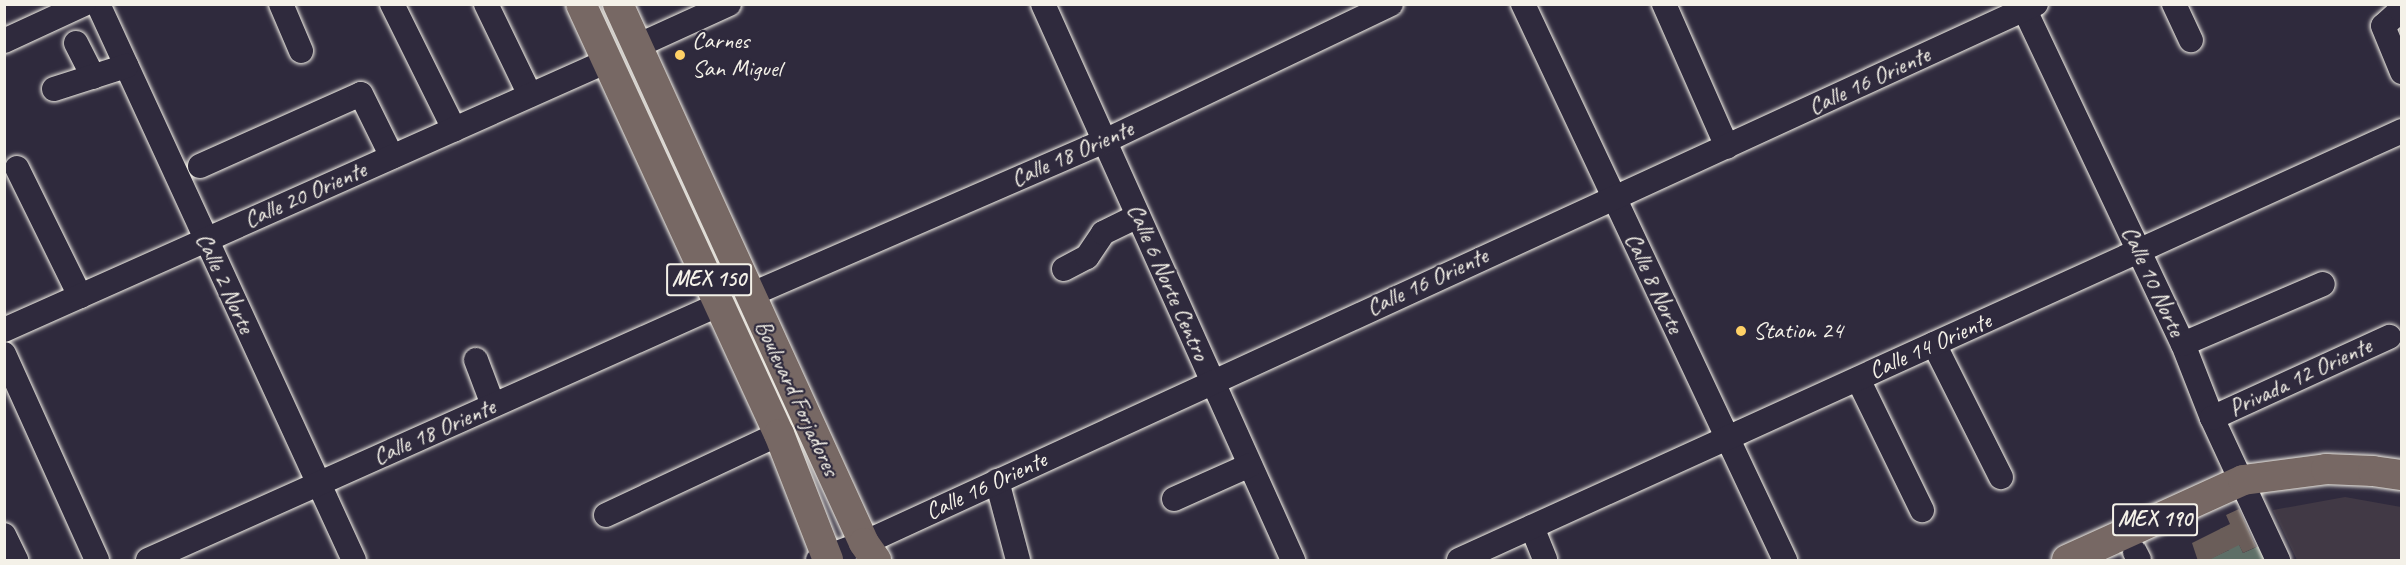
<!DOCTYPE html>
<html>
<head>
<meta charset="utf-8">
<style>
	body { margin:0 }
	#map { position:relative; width:2406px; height:565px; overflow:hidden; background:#2f2a3d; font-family:Caveat,sans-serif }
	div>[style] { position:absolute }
	.built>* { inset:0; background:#413945 }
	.green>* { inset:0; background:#5e6f67 }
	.building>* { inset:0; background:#6a5d59 }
	.roads { filter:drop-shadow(0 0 2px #f4f1e8) drop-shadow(0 0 2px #f4f1e8) }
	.minor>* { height:24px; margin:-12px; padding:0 12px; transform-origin:12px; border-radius:12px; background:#2f2a3d }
	.major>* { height:30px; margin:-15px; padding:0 15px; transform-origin:15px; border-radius:15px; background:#776864 }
	.dots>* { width:16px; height:16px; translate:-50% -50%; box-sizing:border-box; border:3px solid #2f2a3d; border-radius:50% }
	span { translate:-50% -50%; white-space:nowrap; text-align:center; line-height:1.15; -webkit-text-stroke:4.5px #2f2a3d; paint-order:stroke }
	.shield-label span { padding:2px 4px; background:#2f2a3d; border:2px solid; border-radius:4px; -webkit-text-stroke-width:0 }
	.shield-label { font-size:22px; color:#f4f1e8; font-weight:700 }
	.poi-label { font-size:24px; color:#f4f1e8 }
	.left { translate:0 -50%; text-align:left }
	.street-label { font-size:24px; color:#f4f1e8 }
	.frame { position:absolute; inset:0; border:6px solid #f4f1e8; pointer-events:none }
</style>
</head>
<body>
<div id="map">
	<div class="built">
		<div style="clip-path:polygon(2345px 497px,2401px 507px,2401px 560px,2297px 560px,2273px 510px)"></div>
	</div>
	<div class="green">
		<div style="clip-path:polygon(2230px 525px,2243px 553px,2261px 545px,2268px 560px,2207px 560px,2229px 550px,2220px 529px)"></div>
	</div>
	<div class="building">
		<div style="clip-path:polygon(2239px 509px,2256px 547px,2243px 553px,2239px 545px,2207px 561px,2198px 561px,2192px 543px,2230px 524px,2226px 515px)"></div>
	</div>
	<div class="roads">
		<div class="minor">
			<div style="left:98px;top:4px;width:612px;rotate:65.28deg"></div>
			<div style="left:281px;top:4px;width:51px;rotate:66.9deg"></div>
			<div style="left:392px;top:4px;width:140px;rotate:63.6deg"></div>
			<div style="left:486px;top:4px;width:101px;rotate:64.2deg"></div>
			<div style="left:1043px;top:4px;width:610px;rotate:65.79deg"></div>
			<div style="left:1523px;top:4px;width:615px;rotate:64.77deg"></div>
			<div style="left:1664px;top:4px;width:156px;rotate:66.2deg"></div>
			<div style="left:2022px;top:4px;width:376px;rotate:64.7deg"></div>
			<div style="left:2183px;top:344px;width:79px;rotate:68.6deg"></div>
			<div style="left:2212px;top:418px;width:157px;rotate:65.1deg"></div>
			<div style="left:2174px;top:4px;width:40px;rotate:65deg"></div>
			<div style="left:2402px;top:9px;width:25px;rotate:138deg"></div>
			<div style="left:2383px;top:26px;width:50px;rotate:67.6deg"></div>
			<div style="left:4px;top:41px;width:88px;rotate:-24.8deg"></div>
			<div style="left:76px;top:43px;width:38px;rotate:63deg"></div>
			<div style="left:637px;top:46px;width:101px;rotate:-24.5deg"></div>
			<div style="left:54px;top:89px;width:76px;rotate:-17.7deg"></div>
			<div style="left:200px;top:166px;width:176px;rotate:-24.1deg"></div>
			<div style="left:361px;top:94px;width:70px;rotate:63.8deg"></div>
			<div style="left:17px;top:168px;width:143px;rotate:63.8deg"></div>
			<div style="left:1064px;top:269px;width:26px;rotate:-28deg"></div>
			<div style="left:1087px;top:257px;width:29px;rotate:-56deg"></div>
			<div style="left:1103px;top:233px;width:39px;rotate:-26deg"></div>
			<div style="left:750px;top:295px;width:387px;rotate:-23.5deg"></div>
			<div style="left:1105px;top:141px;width:317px;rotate:-25.6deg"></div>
			<div style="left:4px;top:330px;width:658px;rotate:-24.03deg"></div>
			<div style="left:1934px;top:344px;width:149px;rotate:63.3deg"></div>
			<div style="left:2183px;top:344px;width:152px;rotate:-23.2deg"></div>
			<div style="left:4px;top:354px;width:226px;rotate:65.7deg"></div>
			<div style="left:476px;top:360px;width:48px;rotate:69.3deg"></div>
			<div style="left:1858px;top:379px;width:146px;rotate:64deg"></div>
			<div style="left:2212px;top:418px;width:195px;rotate:-24.6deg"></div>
			<div style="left:997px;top:481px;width:82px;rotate:75.1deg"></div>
			<div style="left:1174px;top:499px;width:83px;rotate:-24.1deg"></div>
			<div style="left:606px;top:515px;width:191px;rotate:-25.1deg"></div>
			<div style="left:1532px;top:527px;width:35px;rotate:68deg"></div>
			<div style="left:4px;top:535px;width:28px;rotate:64deg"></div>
			<div style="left:2135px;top:552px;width:9px;rotate:63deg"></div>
			<div style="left:148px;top:560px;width:627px;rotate:-24.11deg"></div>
			<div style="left:818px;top:560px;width:49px;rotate:-20.3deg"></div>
			<div style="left:864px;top:543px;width:1290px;rotate:-24.7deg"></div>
			<div style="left:1459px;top:560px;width:1036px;rotate:-24.46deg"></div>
		</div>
		<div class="major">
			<div style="left:581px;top:4px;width:473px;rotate:65.3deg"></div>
			<div style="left:779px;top:434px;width:135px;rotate:68.7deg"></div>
			<div style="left:618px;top:4px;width:592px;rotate:65.47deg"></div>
			<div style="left:864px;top:543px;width:21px;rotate:55deg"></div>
			<div style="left:2067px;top:560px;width:193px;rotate:-24.4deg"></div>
			<div style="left:2243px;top:480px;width:84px;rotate:-7.5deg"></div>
			<div style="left:2326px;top:469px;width:47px;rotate:2.4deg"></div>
			<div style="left:2373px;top:471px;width:29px;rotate:8deg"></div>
		</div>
	</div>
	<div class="dots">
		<div style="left:680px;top:55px;background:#ffd166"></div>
		<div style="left:1741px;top:331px;background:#ffd166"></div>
	</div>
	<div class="shield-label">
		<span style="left:709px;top:280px">MEX 150</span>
		<span style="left:2155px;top:520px">MEX 190</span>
	</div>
	<div class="poi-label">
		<span class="left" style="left:692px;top:55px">Carnes<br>San Miguel</span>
		<span class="left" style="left:1753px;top:331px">Station 24</span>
	</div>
	<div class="street-label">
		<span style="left:1869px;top:81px;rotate:-25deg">Calle 16 Oriente</span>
		<span style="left:1072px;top:154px;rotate:-24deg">Calle 18 Oriente</span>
		<span style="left:305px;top:195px;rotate:-24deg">Calle 20 Oriente</span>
		<span style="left:2153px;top:281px;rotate:65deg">Calle 10 Norte</span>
		<span style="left:1168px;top:282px;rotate:66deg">Calle 6 Norte Centro</span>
		<span style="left:1427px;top:282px;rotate:-25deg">Calle 16 Oriente</span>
		<span style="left:225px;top:283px;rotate:65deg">Calle 2 Norte</span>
		<span style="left:1654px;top:283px;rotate:65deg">Calle 8 Norte</span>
		<span style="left:1930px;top:346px;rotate:-24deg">Calle 14 Oriente</span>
		<span style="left:2300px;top:377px;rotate:-25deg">Privada 12 Oriente</span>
		<span style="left:797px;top:398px;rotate:65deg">Boulevard Forjadores</span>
		<span style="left:434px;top:432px;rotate:-24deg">Calle 18 Oriente</span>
		<span style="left:986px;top:486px;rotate:-25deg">Calle 16 Oriente</span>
	</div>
	<div class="frame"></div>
</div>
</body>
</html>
